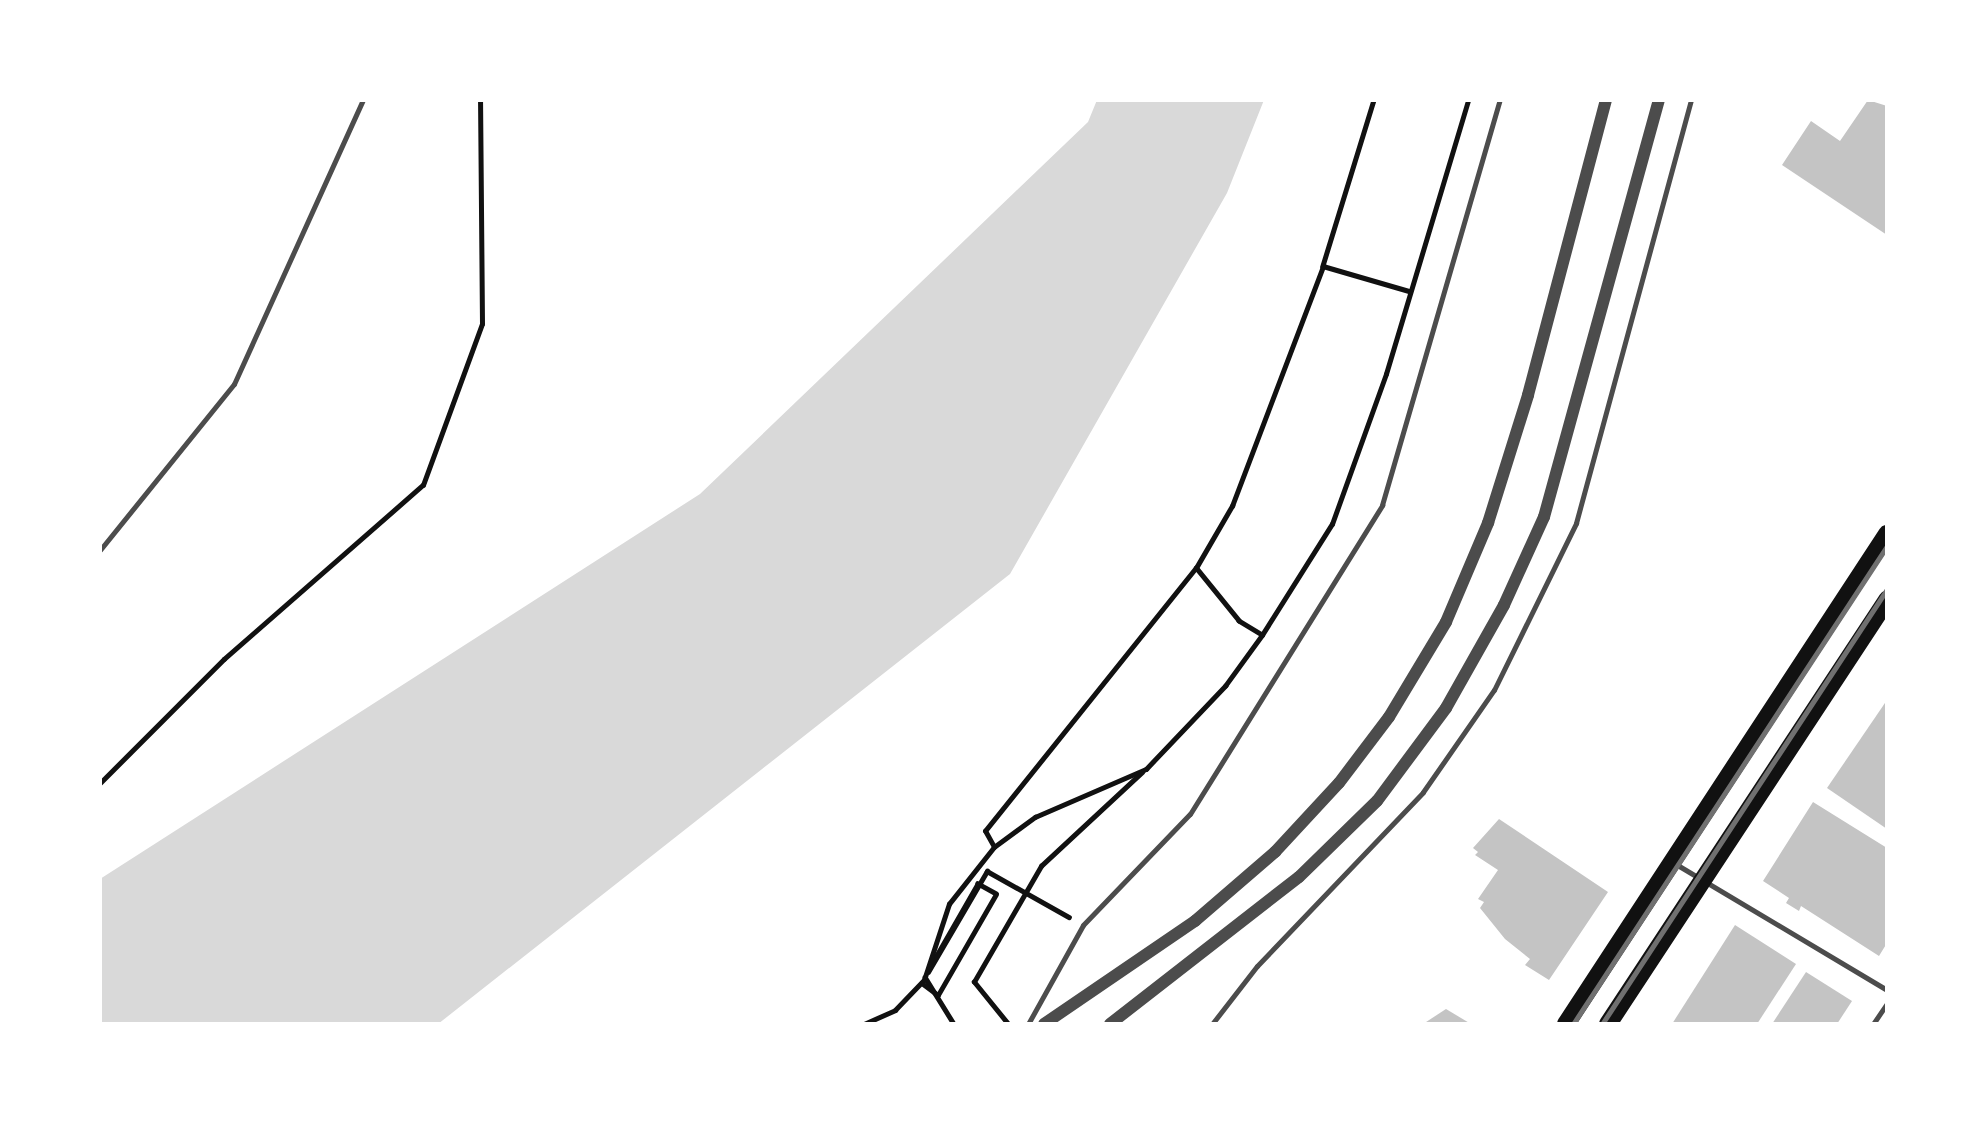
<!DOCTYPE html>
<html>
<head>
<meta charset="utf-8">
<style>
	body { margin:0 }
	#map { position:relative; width:1987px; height:1124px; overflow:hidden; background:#fff; font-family:Rubik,sans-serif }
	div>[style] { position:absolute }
	.water>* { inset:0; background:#d9d9d9 }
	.building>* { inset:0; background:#c4c4c4 }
	.path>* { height:4.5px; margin:-2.25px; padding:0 2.25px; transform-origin:2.25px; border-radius:2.25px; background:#111 }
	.service>* { height:5px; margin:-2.5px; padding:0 2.5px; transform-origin:2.5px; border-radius:2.5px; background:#4c4c4c }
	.tertiary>* { height:12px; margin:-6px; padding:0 6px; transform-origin:6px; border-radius:6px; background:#4c4c4c }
	.primary>* { height:18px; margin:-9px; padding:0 9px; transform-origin:9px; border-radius:9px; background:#111 }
	.rail>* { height:5px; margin:-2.5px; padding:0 2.5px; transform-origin:2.5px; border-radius:2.5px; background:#707070 }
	span { translate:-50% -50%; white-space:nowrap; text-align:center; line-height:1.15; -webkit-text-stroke:7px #fff; paint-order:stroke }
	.frame { position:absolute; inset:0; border:102px solid #fff; pointer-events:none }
</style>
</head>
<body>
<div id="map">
	<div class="water">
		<div style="clip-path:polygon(1097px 100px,1264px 100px,1227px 193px,1010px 574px,438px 1024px,100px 1024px,100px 879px,700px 494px,1088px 122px)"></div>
	</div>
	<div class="building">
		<div style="clip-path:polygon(1868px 100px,1887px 106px,1887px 235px,1782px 165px,1811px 121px,1840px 141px)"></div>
		<div style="clip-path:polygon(1887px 700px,1887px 829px,1827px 788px)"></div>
		<div style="clip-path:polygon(1813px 802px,1887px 848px,1887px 943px,1879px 956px,1801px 906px,1799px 911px,1786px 903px,1789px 898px,1763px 881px)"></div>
		<div style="clip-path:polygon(1499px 819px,1608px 892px,1549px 980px,1525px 965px,1530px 959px,1505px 939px,1480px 908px,1484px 902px,1478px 899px,1498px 870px,1475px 855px,1478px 852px,1473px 848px)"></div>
		<div style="clip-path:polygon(1735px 925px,1796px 964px,1757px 1024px,1672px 1024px)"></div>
		<div style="clip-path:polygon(1806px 972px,1852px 1001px,1837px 1024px,1772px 1024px)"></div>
		<div style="clip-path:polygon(1446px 1009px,1471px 1024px,1423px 1024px)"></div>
	</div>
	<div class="path">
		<div style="left:1374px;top:100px;width:174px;rotate:107.1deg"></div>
		<div style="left:1323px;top:266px;width:90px;rotate:16.2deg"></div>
		<div style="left:1262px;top:635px;width:27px;rotate:-149deg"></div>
		<div style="left:1239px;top:621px;width:68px;rotate:-129.1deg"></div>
		<div style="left:1196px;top:568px;width:72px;rotate:-59.9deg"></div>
		<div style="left:1232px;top:506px;width:257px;rotate:-69.2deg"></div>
		<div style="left:100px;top:783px;width:175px;rotate:-45deg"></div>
		<div style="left:224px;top:659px;width:264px;rotate:-41.2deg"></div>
		<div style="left:423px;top:485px;width:171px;rotate:-69.9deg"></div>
		<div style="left:482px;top:324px;width:224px;rotate:-90.5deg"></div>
		<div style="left:994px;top:847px;width:18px;rotate:-119deg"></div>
		<div style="left:985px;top:831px;width:337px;rotate:-51.3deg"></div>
		<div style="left:928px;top:972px;width:117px;rotate:-59.7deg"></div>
		<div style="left:987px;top:871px;width:94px;rotate:29.3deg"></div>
		<div style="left:925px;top:977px;width:55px;rotate:58.3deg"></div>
		<div style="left:922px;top:983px;width:20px;rotate:37deg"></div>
		<div style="left:938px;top:995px;width:116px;rotate:-60.1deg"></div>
		<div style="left:996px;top:894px;width:21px;rotate:-151deg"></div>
		<div style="left:978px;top:884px;width:95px;rotate:119.8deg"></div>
		<div style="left:864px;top:1024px;width:34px;rotate:-24deg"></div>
		<div style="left:895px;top:1010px;width:42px;rotate:-46deg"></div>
		<div style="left:924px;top:980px;width:80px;rotate:-71.8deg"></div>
		<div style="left:949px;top:904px;width:73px;rotate:-51.7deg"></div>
		<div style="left:994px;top:847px;width:51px;rotate:-36.2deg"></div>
		<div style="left:1035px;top:817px;width:121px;rotate:-23.4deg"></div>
		<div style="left:1146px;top:769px;width:115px;rotate:-46.4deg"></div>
		<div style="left:1225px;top:686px;width:63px;rotate:-54deg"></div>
		<div style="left:1262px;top:635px;width:131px;rotate:-57.8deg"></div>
		<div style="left:1332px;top:524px;width:159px;rotate:-70.2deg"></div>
		<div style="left:1386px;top:374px;width:286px;rotate:-73.3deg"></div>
		<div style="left:1008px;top:1024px;width:54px;rotate:-129deg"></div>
		<div style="left:974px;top:982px;width:134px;rotate:-60deg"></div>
		<div style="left:1041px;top:866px;width:138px;rotate:-42.9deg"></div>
	</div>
	<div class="service">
		<div style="left:100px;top:550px;width:213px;rotate:-51.1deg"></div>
		<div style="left:234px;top:384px;width:312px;rotate:-65.6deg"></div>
		<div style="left:1674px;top:863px;width:248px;rotate:30.8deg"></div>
		<div style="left:1028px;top:1024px;width:113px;rotate:-60.9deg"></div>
		<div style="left:1083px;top:925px;width:154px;rotate:-46.1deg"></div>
		<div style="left:1190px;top:814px;width:364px;rotate:-58.1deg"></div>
		<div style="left:1382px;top:505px;width:422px;rotate:-73.8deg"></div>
		<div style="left:1212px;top:1024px;width:73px;rotate:-52.2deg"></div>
		<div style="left:1257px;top:966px;width:240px;rotate:-46.3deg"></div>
		<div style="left:1423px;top:792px;width:124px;rotate:-55.2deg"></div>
		<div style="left:1494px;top:690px;width:186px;rotate:-63.8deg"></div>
		<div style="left:1576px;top:523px;width:438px;rotate:-74.8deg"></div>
		<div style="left:1873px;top:1024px;width:25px;rotate:-56deg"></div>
	</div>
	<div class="tertiary">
		<div style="left:1044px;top:1024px;width:183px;rotate:-34.3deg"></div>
		<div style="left:1195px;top:921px;width:106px;rotate:-40.8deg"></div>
		<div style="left:1275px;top:852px;width:94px;rotate:-47.2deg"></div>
		<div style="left:1339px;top:783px;width:83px;rotate:-52.9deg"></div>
		<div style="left:1389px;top:717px;width:111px;rotate:-59deg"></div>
		<div style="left:1446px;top:622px;width:108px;rotate:-67deg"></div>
		<div style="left:1488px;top:523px;width:134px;rotate:-72.6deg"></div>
		<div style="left:1528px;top:395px;width:305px;rotate:-75.2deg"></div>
		<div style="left:1110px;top:1024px;width:239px;rotate:-37.9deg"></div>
		<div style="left:1299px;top:877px;width:109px;rotate:-44.3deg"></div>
		<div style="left:1377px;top:801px;width:116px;rotate:-53.4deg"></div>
		<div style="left:1446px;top:708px;width:118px;rotate:-60.6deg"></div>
		<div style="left:1504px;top:605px;width:97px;rotate:-65.6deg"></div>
		<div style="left:1544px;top:517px;width:433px;rotate:-74.6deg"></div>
	</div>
	<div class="primary">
		<div style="left:1566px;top:1024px;width:586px;rotate:-56.77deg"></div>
		<div style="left:1608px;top:1024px;width:508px;rotate:-56.65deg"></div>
	</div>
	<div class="rail">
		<div style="left:1573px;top:1024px;width:572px;rotate:-56.7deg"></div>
		<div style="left:1602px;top:1024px;width:520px;rotate:-56.77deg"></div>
	</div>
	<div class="frame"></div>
</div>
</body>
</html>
